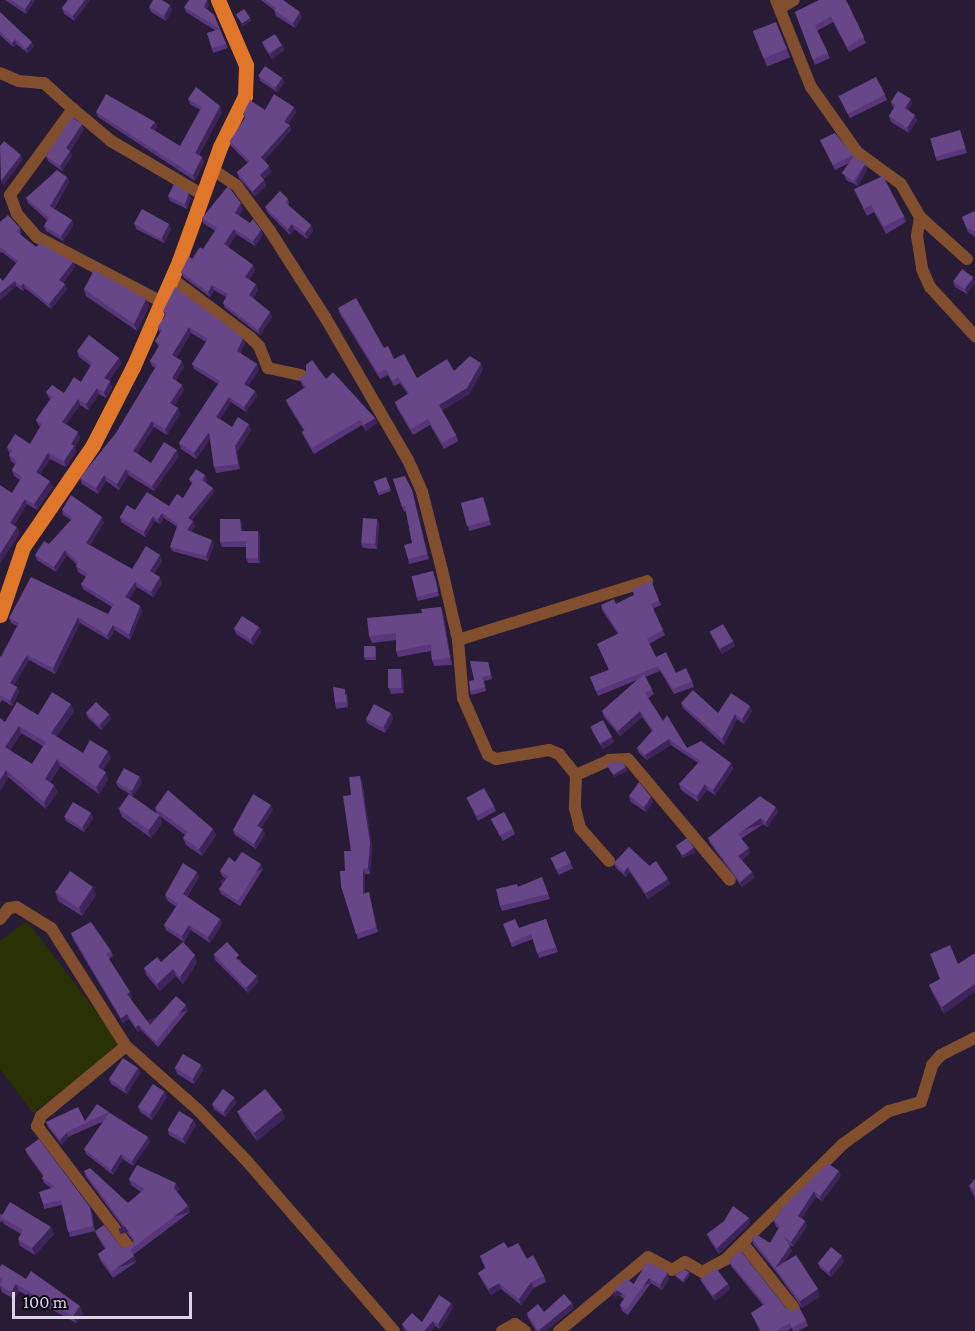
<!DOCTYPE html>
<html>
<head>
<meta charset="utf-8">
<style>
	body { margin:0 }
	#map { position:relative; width:975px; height:1331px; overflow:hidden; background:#271b35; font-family:"Crimson Pro",serif }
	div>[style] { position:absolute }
	.green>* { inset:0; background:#2a3105 }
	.minor>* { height:12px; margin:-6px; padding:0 6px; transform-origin:6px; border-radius:6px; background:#814e2e }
	.major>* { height:15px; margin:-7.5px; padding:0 7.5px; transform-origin:7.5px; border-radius:7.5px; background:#e0762a }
	.wall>* { inset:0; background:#59367c; transform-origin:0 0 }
	.shaded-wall>* { inset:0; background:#3f245b; transform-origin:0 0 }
	.building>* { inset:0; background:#674787; transform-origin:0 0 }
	span { translate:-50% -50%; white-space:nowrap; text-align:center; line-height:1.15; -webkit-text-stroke:4.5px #0e0914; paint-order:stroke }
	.scale { position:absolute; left:12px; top:1292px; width:180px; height:27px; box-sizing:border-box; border:3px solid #dbd4e5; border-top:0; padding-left:8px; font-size:18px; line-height:21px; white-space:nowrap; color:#dbd4e5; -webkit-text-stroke:4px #0e0914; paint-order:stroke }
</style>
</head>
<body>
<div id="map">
	<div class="green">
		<div style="clip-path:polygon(27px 921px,122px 1045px,33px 1113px,0 1069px,0 941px)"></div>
	</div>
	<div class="minor">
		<div style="left:776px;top:0;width:94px;rotate:68.1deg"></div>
		<div style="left:811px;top:87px;width:80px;rotate:54.7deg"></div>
		<div style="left:857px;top:152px;width:54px;rotate:36deg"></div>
		<div style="left:901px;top:184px;width:38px;rotate:60deg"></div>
		<div style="left:920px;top:217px;width:19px;rotate:99deg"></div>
		<div style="left:917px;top:236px;width:33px;rotate:81deg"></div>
		<div style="left:922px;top:269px;width:20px;rotate:66deg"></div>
		<div style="left:930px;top:287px;width:67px;rotate:47.4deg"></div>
		<div style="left:780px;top:8px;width:16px;rotate:-30deg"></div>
		<div style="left:0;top:73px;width:21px;rotate:23deg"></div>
		<div style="left:19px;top:81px;width:25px;rotate:5deg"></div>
		<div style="left:44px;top:83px;width:39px;rotate:42deg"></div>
		<div style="left:212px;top:169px;width:30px;rotate:34deg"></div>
		<div style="left:237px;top:186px;width:56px;rotate:53.7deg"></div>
		<div style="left:270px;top:231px;width:102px;rotate:57.4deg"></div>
		<div style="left:325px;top:317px;width:165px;rotate:59.9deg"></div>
		<div style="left:408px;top:460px;width:35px;rotate:66deg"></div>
		<div style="left:422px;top:492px;width:81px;rotate:75.6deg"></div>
		<div style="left:442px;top:570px;width:72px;rotate:77.1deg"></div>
		<div style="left:458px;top:640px;width:58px;rotate:85.1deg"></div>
		<div style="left:463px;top:698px;width:62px;rotate:66.3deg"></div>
		<div style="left:488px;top:755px;width:9px;rotate:27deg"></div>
		<div style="left:496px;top:759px;width:54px;rotate:-9.6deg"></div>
		<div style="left:549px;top:750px;width:11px;rotate:22deg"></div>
		<div style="left:559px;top:754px;width:27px;rotate:51deg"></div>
		<div style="left:576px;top:775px;width:33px;rotate:92deg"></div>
		<div style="left:575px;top:808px;width:21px;rotate:76deg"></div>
		<div style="left:580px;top:828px;width:44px;rotate:48.7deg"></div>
		<div style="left:920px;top:217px;width:63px;rotate:41.8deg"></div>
		<div style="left:171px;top:278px;width:99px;rotate:36.8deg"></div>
		<div style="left:250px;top:337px;width:13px;rotate:45deg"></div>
		<div style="left:259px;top:346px;width:24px;rotate:68deg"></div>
		<div style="left:268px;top:368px;width:34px;rotate:12deg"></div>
		<div style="left:160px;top:301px;width:139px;rotate:-152.5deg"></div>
		<div style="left:37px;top:237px;width:30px;rotate:-131deg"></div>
		<div style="left:17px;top:214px;width:20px;rotate:-110deg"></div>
		<div style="left:10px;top:195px;width:107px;rotate:-53.8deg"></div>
		<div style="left:73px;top:109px;width:50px;rotate:40.1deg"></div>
		<div style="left:111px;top:141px;width:107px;rotate:30.4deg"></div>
		<div style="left:458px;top:640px;width:198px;rotate:-17.3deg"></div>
		<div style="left:576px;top:775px;width:36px;rotate:-24deg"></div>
		<div style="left:609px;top:760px;width:19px;rotate:-3deg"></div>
		<div style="left:628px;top:759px;width:158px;rotate:49.9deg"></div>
		<div style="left:0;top:919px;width:14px;rotate:-51deg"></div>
		<div style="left:9px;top:908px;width:8px;rotate:-7deg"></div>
		<div style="left:17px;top:907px;width:40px;rotate:32deg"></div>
		<div style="left:51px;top:928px;width:140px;rotate:57.6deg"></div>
		<div style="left:126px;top:1046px;width:96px;rotate:41.6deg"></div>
		<div style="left:198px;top:1110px;width:69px;rotate:46.2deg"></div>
		<div style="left:246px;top:1160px;width:226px;rotate:49.1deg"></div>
		<div style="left:126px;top:1046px;width:110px;rotate:140.5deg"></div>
		<div style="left:41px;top:1116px;width:11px;rotate:112deg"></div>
		<div style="left:37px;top:1126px;width:151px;rotate:52.8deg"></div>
		<div style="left:744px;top:1245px;width:80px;rotate:51.6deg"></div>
		<div style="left:502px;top:1331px;width:15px;rotate:-28deg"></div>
		<div style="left:515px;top:1324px;width:12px;rotate:35deg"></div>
		<div style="left:559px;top:1331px;width:116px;rotate:-39.7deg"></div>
		<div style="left:648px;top:1257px;width:27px;rotate:28deg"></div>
		<div style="left:672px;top:1270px;width:15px;rotate:-32deg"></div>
		<div style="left:685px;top:1262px;width:20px;rotate:30deg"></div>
		<div style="left:702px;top:1272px;width:26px;rotate:-28deg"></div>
		<div style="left:725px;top:1260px;width:165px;rotate:-44.5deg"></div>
		<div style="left:843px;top:1144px;width:57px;rotate:-35.7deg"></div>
		<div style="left:889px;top:1111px;width:33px;rotate:-16deg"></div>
		<div style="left:921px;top:1102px;width:39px;rotate:-73deg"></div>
		<div style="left:932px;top:1065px;width:13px;rotate:-48deg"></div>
		<div style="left:941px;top:1055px;width:38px;rotate:-27deg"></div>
	</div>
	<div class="major">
		<div style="left:0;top:615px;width:72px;rotate:-71.3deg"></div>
		<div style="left:23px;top:547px;width:124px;rotate:-55.5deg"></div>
		<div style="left:93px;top:445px;width:88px;rotate:-62.9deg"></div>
		<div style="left:133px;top:367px;width:116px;rotate:-66.5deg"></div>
		<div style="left:179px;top:261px;width:121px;rotate:-70.2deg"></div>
		<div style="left:220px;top:147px;width:57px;rotate:-63.9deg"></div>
		<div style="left:245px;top:96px;width:31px;rotate:-88deg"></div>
		<div style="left:246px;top:65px;width:71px;rotate:-113.3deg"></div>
	</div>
	<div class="wall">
		<div style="clip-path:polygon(5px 0,35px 0,26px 14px)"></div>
		<div style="clip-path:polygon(68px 0,75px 21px,64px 14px,62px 8px)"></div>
		<div style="clip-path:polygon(261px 0,283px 0,302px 17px,295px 28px,276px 16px,274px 10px)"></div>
		<div style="clip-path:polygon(818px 0,846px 0,866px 43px,849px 52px,833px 22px,817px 31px,830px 58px,815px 65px,795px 12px,818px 1px)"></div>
		<div style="clip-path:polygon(209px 4px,207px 9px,214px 15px,228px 48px,213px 53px,207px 33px,216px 31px,186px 12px,184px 7px)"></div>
		<div style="clip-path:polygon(170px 5px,172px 10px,166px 21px,151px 12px,149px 7px)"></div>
		<div style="clip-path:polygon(0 12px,34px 46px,28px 53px,16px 44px,13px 47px,0 35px)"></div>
		<div style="left:776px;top:22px;width:38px;height:25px;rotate:68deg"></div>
		<div style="clip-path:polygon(262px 42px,282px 45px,284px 50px,272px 59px,264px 47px)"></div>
		<div style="clip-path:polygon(259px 76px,282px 78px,284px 83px,277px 92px,260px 81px)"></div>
		<div style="clip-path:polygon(885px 95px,887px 100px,850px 118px,839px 97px)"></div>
		<div style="clip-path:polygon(188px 99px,222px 112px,199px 155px,202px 157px,204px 162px,195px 181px,98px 117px,96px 112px,155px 122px,157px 127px,154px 130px,180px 146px,200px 110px,190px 104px)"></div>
		<div style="clip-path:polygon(891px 102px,912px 104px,908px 110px,917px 120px,909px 133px,891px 122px,889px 116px,894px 108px,893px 107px)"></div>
		<div style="clip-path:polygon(294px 107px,296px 112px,288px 124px,291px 130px,264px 161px,269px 166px,271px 172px,263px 179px,266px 186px,255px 196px,239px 178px,237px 172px,248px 163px,231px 146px,230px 141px,245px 119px,243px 114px,265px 110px)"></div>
		<div style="clip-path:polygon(82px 124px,84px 129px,70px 151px,72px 156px,62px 171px,48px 161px,46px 156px)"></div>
		<div style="clip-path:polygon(960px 130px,967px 153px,937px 161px,935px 156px)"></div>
		<div style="clip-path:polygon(820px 140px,853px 155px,853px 157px,865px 164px,867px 169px,858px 186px,846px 180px,844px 174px,851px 162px,835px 170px)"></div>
		<div style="clip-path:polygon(67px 177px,69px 182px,54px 209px,72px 220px,73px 226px,63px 241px,46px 231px,44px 226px,47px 220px,28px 203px,26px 198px)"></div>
		<div style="clip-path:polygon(854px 189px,904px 216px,906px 222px,886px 234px,874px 212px,867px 216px)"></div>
		<div style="clip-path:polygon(168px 196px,191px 198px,187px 209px,170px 201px)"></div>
		<div style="clip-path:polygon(288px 199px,289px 204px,288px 205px,311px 225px,313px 231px,307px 239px,294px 229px,290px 235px,267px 212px,265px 207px)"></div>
		<div style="clip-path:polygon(243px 209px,239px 216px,263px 235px,255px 246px,236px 234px,228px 247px,253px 265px,255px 270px,249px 280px,258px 290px,253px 298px,270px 312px,272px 317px,260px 335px,225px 308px,223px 303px,226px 297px,214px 290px,210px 297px,183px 277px,181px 272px,203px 249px,215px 231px,203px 223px,202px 218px)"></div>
		<div style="clip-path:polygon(975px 211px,975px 237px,968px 232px,962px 217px)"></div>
		<div style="clip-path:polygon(0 222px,20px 228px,21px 234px,20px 235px,36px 247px,73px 262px,75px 267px,63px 283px,67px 289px,51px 309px,25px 288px,23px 291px,16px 286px,0 300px,0 278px,3px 281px,16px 263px,2px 252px,0 253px)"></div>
		<div style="clip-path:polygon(135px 224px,169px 224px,171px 229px,164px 243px,136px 229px)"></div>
		<div style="clip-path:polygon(973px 277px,975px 282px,967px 294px,955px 287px,953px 281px)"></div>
		<div style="clip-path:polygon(84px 289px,146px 299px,149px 306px,137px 331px,86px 296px)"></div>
		<div style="clip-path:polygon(338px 308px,384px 348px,394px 359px,417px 378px,454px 371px,483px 369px,469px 394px,442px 410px,456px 435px,458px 441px,444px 449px,430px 425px,413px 435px,397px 408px,395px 402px,408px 394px,400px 383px,394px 386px,388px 375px,380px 379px,340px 314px)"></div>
		<div style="clip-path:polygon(163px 311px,243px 338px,245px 343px,240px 354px,257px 364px,259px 370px,248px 386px,255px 391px,257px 396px,246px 412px,231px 402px,220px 419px,232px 427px,251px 430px,237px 452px,240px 469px,216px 473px,214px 467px,210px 439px,196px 459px,181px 449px,179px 443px,218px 384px,194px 369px,192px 364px,206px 342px,191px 333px,176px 358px,184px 367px,176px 380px,182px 385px,184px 390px,174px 406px,178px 408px,180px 414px,167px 435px,154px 427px,137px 453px,151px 463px,179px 456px,154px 491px,128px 475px,119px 490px,106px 481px,98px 494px,82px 484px,80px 478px,116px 433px,155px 368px,152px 366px,150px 361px,159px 347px,155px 341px,160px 333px,158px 327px,165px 316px)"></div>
		<div style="clip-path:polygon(77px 351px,119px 358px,121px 364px,109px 380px,112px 387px,106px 398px,99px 394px,88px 410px,80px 405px,66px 424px,78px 432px,80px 438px,75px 447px,76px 452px,66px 467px,50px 459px,40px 474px,53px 487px,37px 510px,27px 504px,14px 525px,20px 533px,0 563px,12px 493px,20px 480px,14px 476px,12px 470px,15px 464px,11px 461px,9px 455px,10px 453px,9px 453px,7px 447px,30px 444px,40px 427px,39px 426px,36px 420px,50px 399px,49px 398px,46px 392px,64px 393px,81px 382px,91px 366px,79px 357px)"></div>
		<div style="clip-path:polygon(299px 378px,326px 379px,375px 418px,377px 423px,366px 431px,362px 425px,314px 454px,304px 437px,302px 432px,304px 431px,288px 405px,286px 400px,304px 388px,301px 383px)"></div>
		<div style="clip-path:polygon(205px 475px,207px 480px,205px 483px,213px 488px,214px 492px,192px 520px,195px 526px,191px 532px,214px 545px,208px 561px,172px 551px,170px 547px,177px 527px,164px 518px,160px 524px,155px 521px,145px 537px,121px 522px,120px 517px,135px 510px,169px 506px,183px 498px,192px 484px,189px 479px)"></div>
		<div style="left:386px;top:477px;width:15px;height:13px;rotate:70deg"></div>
		<div style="clip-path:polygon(393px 479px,412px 490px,429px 559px,409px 564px,408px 559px,412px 543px,406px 511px,404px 512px)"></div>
		<div style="clip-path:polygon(485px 502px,491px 525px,469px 531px,468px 526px)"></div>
		<div style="clip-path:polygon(62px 510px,104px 522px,90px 545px,132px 569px,162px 561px,154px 574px,162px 583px,153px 597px,137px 587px,129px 599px,140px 606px,142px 611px,130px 640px,115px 630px,109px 640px,80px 623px,55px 674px,29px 660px,14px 685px,17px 687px,19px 692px,12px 706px,2px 700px,0 703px,0 656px,1px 657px,17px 626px,11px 623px,9px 618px,108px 614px,112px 607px,83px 589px,81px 584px,86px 577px,78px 572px,76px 566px,77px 565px,67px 555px,56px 572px,37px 560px,35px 555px,49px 544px,71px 520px,63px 515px)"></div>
		<div style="clip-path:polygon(240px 519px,242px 524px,242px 531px,258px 531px,260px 536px,260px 563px,248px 563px,246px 558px,246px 547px,222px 547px,220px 542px)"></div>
		<div style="clip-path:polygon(377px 519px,379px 524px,377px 549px,363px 548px,361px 543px)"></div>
		<div style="clip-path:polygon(435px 576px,439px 596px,418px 601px,416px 596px)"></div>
		<div style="clip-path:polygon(651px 581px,661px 605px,653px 609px,665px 635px,649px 644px,656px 657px,676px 673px,692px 681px,694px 687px,674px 694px,660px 671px,645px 677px,654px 694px,648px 698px,663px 721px,687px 748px,731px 763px,733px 769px,715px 795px,707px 790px,698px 802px,681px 790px,679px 784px,698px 763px,671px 745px,647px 760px,639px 753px,637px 748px,652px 731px,642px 717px,620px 736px,604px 717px,602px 711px,637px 680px,598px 696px,590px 677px,608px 670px,618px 634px,602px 610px,601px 605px,616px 604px,634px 595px)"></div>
		<div style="clip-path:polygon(441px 607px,443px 613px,452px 665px,434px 666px,432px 660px,431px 651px,398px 657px,396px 651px,396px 640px,372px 643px,369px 636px,422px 613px)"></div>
		<div style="clip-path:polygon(259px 627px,261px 632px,253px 645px,236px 634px,234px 629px)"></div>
		<div style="clip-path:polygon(710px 632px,733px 641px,735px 646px,722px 654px,712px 637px)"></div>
		<div style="clip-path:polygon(375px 646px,376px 648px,376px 660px,365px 660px,364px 657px)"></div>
		<div style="clip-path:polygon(488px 662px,492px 679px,484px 681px,486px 691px,471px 695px,470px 691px,474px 680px)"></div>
		<div style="clip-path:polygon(403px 674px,404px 693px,391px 694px,389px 688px)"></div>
		<div style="clip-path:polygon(347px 694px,348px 707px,336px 709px,335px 703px)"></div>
		<div style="clip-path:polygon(681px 703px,718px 713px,752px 711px,744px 724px,737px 719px,724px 745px,683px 708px)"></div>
		<div style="clip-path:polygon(evenodd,74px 711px,56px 737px,83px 753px,111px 758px,103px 770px,108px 779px,99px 794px,60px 766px,50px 783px,54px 785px,57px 792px,46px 809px,8px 777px,0 791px,5px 722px,38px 715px,74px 711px,21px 733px,43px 746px,32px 764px,10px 751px,21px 733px)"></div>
		<div style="clip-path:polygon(86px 713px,109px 714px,111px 719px,101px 730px,88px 718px)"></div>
		<div style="clip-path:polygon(391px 713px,393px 719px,385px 733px,368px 724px,366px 719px)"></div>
		<div style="clip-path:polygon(591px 728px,612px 737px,614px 742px,603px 749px,593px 733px)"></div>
		<div style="clip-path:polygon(362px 781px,372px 848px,370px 874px,365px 874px,365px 893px,369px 892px,370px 897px,378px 932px,358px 939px,341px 886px,351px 851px,351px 795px)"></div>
		<div style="clip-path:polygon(116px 782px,142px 783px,133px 796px,118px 787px)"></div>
		<div style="clip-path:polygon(629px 796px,653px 802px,646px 812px,631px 802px)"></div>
		<div style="clip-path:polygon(467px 798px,494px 806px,496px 811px,478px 821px)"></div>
		<div style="clip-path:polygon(155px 808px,216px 835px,202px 856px,186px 845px,183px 838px,185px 835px,160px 816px,162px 823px,151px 838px,122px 817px,119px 809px,157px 814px)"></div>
		<div style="clip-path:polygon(273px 810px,261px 828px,265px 834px,256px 849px,235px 835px,233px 830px)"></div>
		<div style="clip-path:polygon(778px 812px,767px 827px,763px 824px,741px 839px,750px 853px,742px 860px,752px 872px,754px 878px,742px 887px,710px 843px,708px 838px)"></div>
		<div style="clip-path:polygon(91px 813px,93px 818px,84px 832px,66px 821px,64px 816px)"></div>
		<div style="clip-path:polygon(491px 819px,513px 829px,515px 834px,503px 841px)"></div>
		<div style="clip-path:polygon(629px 847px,670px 884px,648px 899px,630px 872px,626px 877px,616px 868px,614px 863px)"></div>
		<div style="left:565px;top:851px;width:19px;height:16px;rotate:65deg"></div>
		<div style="clip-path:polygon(235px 862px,263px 869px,240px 906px,221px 894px,219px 889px,226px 879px,222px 876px,220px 871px)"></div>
		<div style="clip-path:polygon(197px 872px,199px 877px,187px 897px,220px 919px,222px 924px,210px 943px,191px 930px,184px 942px,166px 930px,164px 925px,176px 907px,167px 900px,165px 895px)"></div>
		<div style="clip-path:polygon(542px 877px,550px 899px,502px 911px,500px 906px,518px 887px)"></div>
		<div style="clip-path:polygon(56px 893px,96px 895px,82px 916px,58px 901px)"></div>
		<div style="clip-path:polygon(546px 919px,558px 952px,539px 958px,533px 939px,512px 947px,503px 924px,519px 928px)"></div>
		<div style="clip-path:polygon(71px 933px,111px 951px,113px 956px,109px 959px,130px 992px,132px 998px,130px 999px,150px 1025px,188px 1010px,158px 1047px,141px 1030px,138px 1032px,129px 1019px,123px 1023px,73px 939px)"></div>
		<div style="clip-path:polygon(214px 954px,241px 960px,240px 961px,258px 982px,248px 993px,215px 960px)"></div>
		<div style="clip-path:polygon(161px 962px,197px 962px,183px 984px,176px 976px,160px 991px,146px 975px,144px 968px)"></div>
		<div style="clip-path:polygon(958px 964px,944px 1014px,932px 992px,929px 985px,940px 979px)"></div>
		<div style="clip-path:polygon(201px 1065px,203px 1070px,194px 1084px,177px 1074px,175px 1068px)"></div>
		<div style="clip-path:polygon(138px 1068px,140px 1073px,127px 1094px,111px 1084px,109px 1079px)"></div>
		<div style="clip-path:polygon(167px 1097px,152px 1120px,140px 1112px,138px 1107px)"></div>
		<div style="clip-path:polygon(234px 1097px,236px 1103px,225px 1117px,214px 1109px,212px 1104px)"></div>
		<div style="clip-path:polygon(109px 1112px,148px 1137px,150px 1142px,133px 1166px,123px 1159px,113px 1175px,86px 1154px,84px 1149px,104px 1121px,68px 1137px,62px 1145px,48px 1127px,46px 1122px,85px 1121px)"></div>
		<div style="clip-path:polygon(238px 1113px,285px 1118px,257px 1141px,241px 1120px)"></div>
		<div style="clip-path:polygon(196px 1125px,185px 1144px,169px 1135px,168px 1130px)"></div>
		<div style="clip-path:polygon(25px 1149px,92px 1212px,95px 1231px,70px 1237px,62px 1205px,44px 1209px,43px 1204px,51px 1188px,44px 1183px,42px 1178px,43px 1176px,27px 1154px)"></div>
		<div style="clip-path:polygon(84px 1171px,128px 1203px,141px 1192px,131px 1185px,129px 1179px,179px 1189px,177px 1192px,188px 1206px,190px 1212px,133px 1255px,136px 1262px,113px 1278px,100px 1260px,98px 1254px,105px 1249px,97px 1236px,95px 1231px,122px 1248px,131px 1246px,133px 1241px,86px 1177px)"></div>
		<div style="clip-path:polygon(841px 1176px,822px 1201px,816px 1197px,802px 1218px,805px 1221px,807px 1226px,793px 1247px,788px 1243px,792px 1251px,784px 1262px,820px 1296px,802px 1308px,777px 1273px,753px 1244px,752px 1238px,770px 1243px,779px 1228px,776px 1227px,774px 1221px,783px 1207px)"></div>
		<div style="clip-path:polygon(975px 1179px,975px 1199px,973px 1193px,971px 1191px,969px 1186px)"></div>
		<div style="clip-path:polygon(0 1213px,2px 1215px,54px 1234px,35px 1255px,20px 1246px,18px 1239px,21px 1234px,4px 1224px,2px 1220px,0 1223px)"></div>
		<div style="clip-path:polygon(749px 1218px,750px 1223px,719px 1254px,709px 1239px,707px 1234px)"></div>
		<div style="clip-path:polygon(508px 1248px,527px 1259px,544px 1276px,546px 1282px,534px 1288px,521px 1305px,501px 1289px,491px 1295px,481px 1279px,478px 1273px,485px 1268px,480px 1256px)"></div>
		<div style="clip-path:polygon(729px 1261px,786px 1308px,806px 1320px,808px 1326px,798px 1331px,793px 1331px,792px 1328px,787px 1331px,760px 1331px,751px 1313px,763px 1305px,731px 1266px)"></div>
		<div style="clip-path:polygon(844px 1261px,831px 1277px,820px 1268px,818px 1263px)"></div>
		<div style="clip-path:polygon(647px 1262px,669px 1278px,662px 1290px,651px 1283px,628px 1315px,622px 1311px,620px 1305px,624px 1299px,617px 1294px,615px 1289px,634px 1284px)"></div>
		<div style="clip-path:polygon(0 1267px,83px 1313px,76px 1323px,19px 1291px,14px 1299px,2px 1292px,0 1286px)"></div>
		<div style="clip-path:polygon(689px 1272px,690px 1275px,684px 1283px,676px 1277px,675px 1275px)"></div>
		<div style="clip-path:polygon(700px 1278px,728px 1284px,730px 1289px,715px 1301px,702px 1283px)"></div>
		<div style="clip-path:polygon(451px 1303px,453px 1308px,440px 1329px,435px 1326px,431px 1331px,406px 1331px,404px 1329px,402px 1324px,422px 1322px)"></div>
		<div style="clip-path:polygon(572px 1303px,574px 1308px,546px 1331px,536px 1331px,528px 1318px,527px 1313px,544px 1312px)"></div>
	</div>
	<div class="shaded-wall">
		<div style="clip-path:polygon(31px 0,35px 0,26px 14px,25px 9px)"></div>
		<div style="clip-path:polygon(85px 0,90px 0,75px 21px,73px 16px)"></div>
		<div style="clip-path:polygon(207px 0,209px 4px,205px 12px,204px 7px)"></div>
		<div style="clip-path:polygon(170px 5px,172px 10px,166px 21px,164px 16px)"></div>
		<div style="clip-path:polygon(300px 12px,302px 17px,295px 28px,293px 23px)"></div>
		<div style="clip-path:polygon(250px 18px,251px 21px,242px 27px,242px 24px)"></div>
		<div style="clip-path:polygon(15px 39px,16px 44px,13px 47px,12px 43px)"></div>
		<div style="clip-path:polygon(32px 42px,34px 46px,28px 53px,26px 49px)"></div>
		<div style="clip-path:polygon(282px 45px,284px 50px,272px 59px,270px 54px)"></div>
		<div style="clip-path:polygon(282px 78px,284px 83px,277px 92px,275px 87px)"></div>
		<div style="clip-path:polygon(911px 99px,912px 104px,906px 113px,905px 108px)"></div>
		<div style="clip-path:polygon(220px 106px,222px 112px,197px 158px,195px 153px)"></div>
		<div style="clip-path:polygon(294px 107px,296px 112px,286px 127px,284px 122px)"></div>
		<div style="clip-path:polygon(915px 115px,917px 120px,909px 133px,907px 128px)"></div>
		<div style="clip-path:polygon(155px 122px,157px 127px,152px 133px,150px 128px)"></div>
		<div style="clip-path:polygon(82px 124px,84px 129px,68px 153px,66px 148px)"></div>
		<div style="clip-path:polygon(290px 125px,291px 130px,263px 162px,261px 157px)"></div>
		<div style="clip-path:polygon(70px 151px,72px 156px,62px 171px,60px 166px)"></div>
		<div style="clip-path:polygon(21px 155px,23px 160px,3px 186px,1px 181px)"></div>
		<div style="clip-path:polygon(202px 157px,204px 162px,195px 181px,193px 175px)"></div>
		<div style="clip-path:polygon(865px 164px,867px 169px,858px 186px,856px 181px)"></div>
		<div style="clip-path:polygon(269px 166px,271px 172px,261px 181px,260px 175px)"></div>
		<div style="clip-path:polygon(67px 177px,69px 182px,52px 211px,50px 206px)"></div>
		<div style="clip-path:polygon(264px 180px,266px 186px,255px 196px,253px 191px)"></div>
		<div style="clip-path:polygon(189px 193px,191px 198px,187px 209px,185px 204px)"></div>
		<div style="clip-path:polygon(241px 203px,243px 209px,237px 219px,235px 213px)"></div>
		<div style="clip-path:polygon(72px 220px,73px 226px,63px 241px,61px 236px)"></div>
		<div style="clip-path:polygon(169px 224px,171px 229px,164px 243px,162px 238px)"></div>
		<div style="clip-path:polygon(292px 224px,294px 229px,290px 235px,288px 229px)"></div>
		<div style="clip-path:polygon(311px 225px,313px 231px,307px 239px,305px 233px)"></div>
		<div style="clip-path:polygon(234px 229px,236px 234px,226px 249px,224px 244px)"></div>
		<div style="clip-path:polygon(261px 230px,263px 235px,255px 246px,253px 241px)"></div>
		<div style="clip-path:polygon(73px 262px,75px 267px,61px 285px,59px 280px)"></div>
		<div style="clip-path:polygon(253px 265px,255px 270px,247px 282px,245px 277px)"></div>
		<div style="clip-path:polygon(973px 277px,975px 282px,967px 294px,965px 289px)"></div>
		<div style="clip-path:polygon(15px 281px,16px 286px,0 300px,0 293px)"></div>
		<div style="clip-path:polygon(23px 283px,25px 288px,23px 291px,21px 286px)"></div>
		<div style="clip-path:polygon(65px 284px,67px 289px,51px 309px,49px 304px)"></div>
		<div style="clip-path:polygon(256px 284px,258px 290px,251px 301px,249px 295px)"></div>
		<div style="clip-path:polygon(212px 285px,214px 290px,210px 297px,208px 292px)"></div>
		<div style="clip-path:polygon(146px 299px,149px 306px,137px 331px,134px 324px)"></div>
		<div style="clip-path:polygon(270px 312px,272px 317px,260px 335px,258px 330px)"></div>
		<div style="clip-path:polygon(189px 327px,191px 333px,174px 361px,172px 355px)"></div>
		<div style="clip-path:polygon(243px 338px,245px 343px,239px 357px,237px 351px)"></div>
		<div style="clip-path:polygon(119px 358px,121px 364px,106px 383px,104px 378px)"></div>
		<div style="clip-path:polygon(182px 361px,184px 367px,174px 383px,172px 378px)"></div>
		<div style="clip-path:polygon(481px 363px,483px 369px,469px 394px,441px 411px,439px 405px)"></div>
		<div style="clip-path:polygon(257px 364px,259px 370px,246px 389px,244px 384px)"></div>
		<div style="clip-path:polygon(110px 381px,112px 387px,106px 398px,104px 392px)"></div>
		<div style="clip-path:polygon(182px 385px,184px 390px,172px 409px,170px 403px)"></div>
		<div style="clip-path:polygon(97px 388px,99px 394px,88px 410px,86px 404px)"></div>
		<div style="clip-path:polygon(255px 391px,257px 396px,246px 412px,244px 407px)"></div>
		<div style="clip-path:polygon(229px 397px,231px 402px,218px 422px,216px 417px)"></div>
		<div style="clip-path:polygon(78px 399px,80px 405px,64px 427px,62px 422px)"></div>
		<div style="clip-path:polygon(178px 408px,180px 414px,167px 435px,165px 429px)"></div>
		<div style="clip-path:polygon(375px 418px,377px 423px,366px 431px,364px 425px)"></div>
		<div style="clip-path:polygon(152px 421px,154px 427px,135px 456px,133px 451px)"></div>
		<div style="clip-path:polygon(249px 424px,251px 430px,237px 452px,240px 469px,238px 464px,235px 446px)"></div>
		<div style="clip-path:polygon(78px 432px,80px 438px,75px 447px,76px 452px,66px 467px,64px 461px,71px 444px)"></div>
		<div style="clip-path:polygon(209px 432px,211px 438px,196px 459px,194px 453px)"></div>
		<div style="clip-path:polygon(177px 450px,179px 456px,154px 491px,152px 486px)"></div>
		<div style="clip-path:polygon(48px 453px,50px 459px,38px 477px,36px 472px)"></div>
		<div style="clip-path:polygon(126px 469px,128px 475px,119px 490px,117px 484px)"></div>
		<div style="clip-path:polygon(104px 475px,106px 481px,98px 494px,96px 488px)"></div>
		<div style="clip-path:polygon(205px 475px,207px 480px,204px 485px,202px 480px)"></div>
		<div style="clip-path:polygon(50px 481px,53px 487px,37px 510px,34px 504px)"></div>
		<div style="clip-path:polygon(213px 488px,214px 492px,190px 522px,188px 518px)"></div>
		<div style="clip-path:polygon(412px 490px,414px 495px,429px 559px,427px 554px)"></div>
		<div style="clip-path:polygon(25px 499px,27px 504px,12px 528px,10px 523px)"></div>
		<div style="clip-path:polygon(162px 513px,164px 518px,160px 524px,158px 519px)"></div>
		<div style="clip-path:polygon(153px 516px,155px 521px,145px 537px,144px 532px)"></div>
		<div style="clip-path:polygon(102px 517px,104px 522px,88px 548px,86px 543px)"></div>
		<div style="clip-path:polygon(240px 519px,242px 524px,243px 536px,241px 531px)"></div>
		<div style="clip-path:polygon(377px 519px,379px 524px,377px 549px,375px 544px)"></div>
		<div style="clip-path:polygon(193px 521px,195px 526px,189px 535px,187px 530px)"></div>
		<div style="clip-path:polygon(17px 527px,20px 533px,0 563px,0 554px)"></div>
		<div style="clip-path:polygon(258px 531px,260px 536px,260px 563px,258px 558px)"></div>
		<div style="clip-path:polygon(212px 540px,214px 545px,208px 561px,206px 556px)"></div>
		<div style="clip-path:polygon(65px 550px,67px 555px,56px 572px,54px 567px)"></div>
		<div style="clip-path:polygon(160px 555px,162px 561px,152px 577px,150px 571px)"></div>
		<div style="clip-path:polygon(160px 577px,162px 583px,153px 597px,151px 592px)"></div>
		<div style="clip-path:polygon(135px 582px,137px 587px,127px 602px,125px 597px)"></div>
		<div style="clip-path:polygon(140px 606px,142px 611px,130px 640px,129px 634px)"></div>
		<div style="clip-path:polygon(441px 607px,443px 613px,452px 665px,450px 658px)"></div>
		<div style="clip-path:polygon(78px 617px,80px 623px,55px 674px,53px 668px)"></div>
		<div style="clip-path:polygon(113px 625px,115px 630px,109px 640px,107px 635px)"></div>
		<div style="clip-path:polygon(259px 627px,261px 632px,253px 645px,251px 639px)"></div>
		<div style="clip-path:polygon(733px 641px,735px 646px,722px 654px,720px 648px)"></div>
		<div style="clip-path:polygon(27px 655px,29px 660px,12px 688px,10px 683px)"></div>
		<div style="clip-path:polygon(401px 669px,403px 674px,404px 693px,402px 688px)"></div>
		<div style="clip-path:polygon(17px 687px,19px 692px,12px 706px,10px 701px)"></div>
		<div style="clip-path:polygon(71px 704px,74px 711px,54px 740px,51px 733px)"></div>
		<div style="clip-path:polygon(750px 706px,752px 711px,744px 724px,742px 719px)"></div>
		<div style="clip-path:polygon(640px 711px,642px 717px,620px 736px,618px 731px)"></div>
		<div style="clip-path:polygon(391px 713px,393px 719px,385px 733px,384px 727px)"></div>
		<div style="clip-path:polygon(109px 714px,111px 719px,101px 730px,100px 725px)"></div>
		<div style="clip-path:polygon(735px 714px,737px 719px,724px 745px,722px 739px)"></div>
		<div style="clip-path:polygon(19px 726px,21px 733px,8px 755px,5px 747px)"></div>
		<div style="clip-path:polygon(612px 737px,614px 742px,603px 749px,601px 744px)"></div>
		<div style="clip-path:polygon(669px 739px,671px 745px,647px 760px,645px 755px)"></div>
		<div style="clip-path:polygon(108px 751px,111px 758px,101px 774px,98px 767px)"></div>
		<div style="clip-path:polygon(57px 759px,60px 766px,48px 786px,45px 779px)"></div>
		<div style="clip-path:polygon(731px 763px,733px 769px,715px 795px,713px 790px)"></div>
		<div style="left:626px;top:767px;width:5px;height:15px;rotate:68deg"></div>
		<div style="clip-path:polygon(6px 770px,8px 777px,0 791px,0 780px)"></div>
		<div style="clip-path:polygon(106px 772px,108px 779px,99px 794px,96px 787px)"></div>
		<div style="clip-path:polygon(360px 776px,362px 781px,372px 848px,370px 874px,368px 868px)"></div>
		<div style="clip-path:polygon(140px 777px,142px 783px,133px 796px,131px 791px)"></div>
		<div style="clip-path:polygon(705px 784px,707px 790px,698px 802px,697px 796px)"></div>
		<div style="clip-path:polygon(54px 785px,57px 792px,46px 809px,44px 802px)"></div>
		<div style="clip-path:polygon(651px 797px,653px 802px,646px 812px,644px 807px)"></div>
		<div style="clip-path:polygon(271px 805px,273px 810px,259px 831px,257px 826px)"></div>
		<div style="clip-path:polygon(776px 807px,778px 812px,767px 827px,766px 822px)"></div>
		<div style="clip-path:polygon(91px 813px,93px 818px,84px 832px,82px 827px)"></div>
		<div style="clip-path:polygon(159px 815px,162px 823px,151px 838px,148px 830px)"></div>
		<div style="left:761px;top:818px;width:6px;height:28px;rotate:72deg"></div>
		<div style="clip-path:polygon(213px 829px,216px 835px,202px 856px,199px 849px)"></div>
		<div style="clip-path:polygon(263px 829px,265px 834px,256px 849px,254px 844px)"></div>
		<div style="left:694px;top:848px;width:5px;height:15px;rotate:68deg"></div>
		<div style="clip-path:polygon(749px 848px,750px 853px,740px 861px,738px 856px)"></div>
		<div style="left:261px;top:864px;width:5px;height:44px;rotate:68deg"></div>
		<div style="clip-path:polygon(628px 867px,630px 872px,626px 877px,624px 872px)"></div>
		<div style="clip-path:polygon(363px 869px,365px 874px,365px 899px,363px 894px)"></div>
		<div style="clip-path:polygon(197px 872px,199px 877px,185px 899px,183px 894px)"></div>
		<div style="clip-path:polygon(752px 872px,754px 878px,742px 887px,740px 882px)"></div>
		<div style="clip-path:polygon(668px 879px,670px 884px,648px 899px,646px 893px)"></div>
		<div style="clip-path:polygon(93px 887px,96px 895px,82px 916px,79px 908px)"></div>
		<div style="clip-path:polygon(369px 892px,370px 897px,378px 932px,376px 927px)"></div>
		<div style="clip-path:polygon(220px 919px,222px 924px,210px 943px,208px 937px)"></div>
		<div style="clip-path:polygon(189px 925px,191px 930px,184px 942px,182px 936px)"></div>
		<div style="clip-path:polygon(195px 955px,197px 962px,183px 984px,180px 977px)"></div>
		<div style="clip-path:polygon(173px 969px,176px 976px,160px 991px,157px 984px)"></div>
		<div style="clip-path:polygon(257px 976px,258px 982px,248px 993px,246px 988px)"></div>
		<div style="clip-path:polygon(975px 984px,975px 992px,944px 1014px,942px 1007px)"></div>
		<div style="clip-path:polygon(130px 992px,132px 998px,128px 1000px,127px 994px)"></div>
		<div style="left:186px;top:1005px;width:5px;height:48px;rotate:68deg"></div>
		<div style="clip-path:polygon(127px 1014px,129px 1019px,123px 1023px,121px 1018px)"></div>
		<div style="clip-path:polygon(139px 1025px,141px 1030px,138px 1032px,136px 1027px)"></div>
		<div style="clip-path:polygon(201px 1065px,203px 1070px,194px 1084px,193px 1079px)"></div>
		<div style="clip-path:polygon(138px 1068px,140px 1073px,127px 1094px,125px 1089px)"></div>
		<div style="clip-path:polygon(165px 1092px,167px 1097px,152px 1120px,150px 1115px)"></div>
		<div style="clip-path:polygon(234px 1097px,236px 1103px,225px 1117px,224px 1112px)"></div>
		<div style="clip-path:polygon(282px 1110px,285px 1118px,257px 1141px,254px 1133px)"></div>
		<div style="clip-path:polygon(194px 1120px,196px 1125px,185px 1144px,183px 1139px)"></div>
		<div style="clip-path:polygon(67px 1132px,68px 1137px,62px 1145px,60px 1140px)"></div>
		<div style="clip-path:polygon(148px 1137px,150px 1142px,133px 1166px,132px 1161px)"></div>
		<div style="clip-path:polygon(121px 1154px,123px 1159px,113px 1175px,111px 1170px)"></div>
		<div style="clip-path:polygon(839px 1171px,841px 1176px,822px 1201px,820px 1196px)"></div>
		<div style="clip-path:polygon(176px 1183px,179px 1189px,176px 1193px,174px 1188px)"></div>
		<div style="clip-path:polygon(814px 1191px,816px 1197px,800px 1221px,798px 1216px)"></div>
		<div style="left:188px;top:1206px;width:6px;height:73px;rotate:72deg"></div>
		<div style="clip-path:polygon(90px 1207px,92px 1212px,95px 1231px,93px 1226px)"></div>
		<div style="clip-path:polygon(749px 1218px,750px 1223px,719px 1254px,717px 1248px)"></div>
		<div style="clip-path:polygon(805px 1221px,807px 1226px,793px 1247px,791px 1242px)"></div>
		<div style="clip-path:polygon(51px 1227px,54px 1234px,35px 1255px,32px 1248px)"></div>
		<div style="clip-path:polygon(790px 1246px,792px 1251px,778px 1271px,775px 1268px)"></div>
		<div style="left:134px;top:1256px;width:6px;height:28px;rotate:72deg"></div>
		<div style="clip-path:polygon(842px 1256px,844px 1261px,831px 1277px,829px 1272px)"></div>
		<div style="clip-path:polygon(668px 1272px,669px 1278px,662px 1290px,660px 1285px)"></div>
		<div style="clip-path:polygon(689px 1272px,690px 1275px,684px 1283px,683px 1281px)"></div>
		<div style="left:649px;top:1278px;width:5px;height:39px;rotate:68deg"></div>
		<div style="clip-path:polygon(531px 1282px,534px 1288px,521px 1305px,519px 1299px)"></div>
		<div style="clip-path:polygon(499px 1283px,501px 1289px,491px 1295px,489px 1289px)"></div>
		<div style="clip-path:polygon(16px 1284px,19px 1291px,14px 1299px,11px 1292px)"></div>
		<div style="clip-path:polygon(728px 1284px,730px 1289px,715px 1301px,713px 1296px)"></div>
		<div style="clip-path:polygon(818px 1289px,820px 1296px,802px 1308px,800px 1301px)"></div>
		<div style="clip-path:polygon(451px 1303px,453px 1308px,440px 1329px,438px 1324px)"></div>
		<div style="clip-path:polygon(572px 1303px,574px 1308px,546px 1331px,538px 1331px)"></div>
		<div style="clip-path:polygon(80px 1306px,83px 1313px,76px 1323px,73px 1316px)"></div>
		<div style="clip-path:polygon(433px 1321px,435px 1326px,431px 1331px,424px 1331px)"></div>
	</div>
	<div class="building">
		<div style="clip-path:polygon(11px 0,31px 0,25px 9px)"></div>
		<div style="clip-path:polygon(68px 0,85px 0,73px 16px,62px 8px)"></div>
		<div style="clip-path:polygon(153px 0,162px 0,170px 5px,164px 16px,149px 7px)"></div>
		<div style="clip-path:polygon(189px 0,207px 0,204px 7px,214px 15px,226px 44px,212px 48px,207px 33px,220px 29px,184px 7px)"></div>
		<div style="clip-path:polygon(265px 0,283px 0,300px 12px,293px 23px,274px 10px,276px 8px)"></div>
		<div style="clip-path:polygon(819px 0,846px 0,864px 37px,847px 47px,831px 16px,815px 26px,828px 53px,813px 60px,795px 12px)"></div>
		<div style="left:244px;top:9px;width:11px;height:10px;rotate:56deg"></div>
		<div style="clip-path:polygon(0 12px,32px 42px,26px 49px,15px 39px,12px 43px,0 32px)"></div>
		<div style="left:776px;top:22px;width:29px;height:25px;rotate:68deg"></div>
		<div style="left:275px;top:34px;width:13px;height:15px;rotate:58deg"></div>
		<div style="left:265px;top:66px;width:21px;height:12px;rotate:35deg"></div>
		<div style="left:876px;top:77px;width:20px;height:42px;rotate:63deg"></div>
		<div style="clip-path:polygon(196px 87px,220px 106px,195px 153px,202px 157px,193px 175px,96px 112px,106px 94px,155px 122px,150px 128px,180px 146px,202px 107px,188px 99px)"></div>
		<div style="clip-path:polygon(898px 91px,911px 99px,905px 108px,915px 115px,907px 128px,889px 116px,896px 105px,891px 102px)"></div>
		<div style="clip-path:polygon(274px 94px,294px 107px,284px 122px,290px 125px,261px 157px,269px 166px,260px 175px,264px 180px,253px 191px,237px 172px,250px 161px,230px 141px,246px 116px,243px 114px,250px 100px,265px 110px)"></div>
		<div style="clip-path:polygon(72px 117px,82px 124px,66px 148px,70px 151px,60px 166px,46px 156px)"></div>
		<div style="left:960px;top:130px;width:19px;height:31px;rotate:74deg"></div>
		<div style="clip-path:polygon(835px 133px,853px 155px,833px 165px,820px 140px)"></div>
		<div style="clip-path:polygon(4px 141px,21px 155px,1px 181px,0 146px)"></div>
		<div style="left:854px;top:156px;width:14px;height:21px;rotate:36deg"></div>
		<div style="clip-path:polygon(57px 170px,67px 177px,50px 206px,72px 220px,61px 236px,44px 226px,49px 218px,26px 198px)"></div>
		<div style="clip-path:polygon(883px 176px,904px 216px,884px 227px,871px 205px,864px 209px,854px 189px)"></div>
		<div style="clip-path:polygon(174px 184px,189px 193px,185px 204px,168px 196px)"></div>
		<div style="clip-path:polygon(228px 186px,241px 203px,235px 213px,250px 223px,253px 219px,261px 230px,253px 241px,234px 229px,224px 244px,253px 265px,245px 277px,256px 284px,249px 295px,270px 312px,258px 330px,223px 303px,228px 294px,212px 285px,208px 292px,181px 272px,189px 256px,192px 259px,200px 247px,203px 249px,217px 228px,202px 218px)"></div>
		<div style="clip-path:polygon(280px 191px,288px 199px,285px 202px,311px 225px,305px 233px,292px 224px,288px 229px,265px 207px)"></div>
		<div style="left:142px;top:209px;width:31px;height:17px;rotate:29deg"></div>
		<div style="clip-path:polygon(975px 211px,975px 232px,966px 227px,962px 217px)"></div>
		<div style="clip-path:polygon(8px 215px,20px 228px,16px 231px,36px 247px,40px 243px,73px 262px,59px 280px,65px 284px,49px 304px,23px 283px,21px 286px,15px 281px,0 293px,0 278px,3px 281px,18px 261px,0 247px,0 222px)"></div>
		<div style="left:962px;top:269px;width:14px;height:15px;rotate:36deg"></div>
		<div style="clip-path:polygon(94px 270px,146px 299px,134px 324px,84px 289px)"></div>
		<div style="clip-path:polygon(175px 287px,243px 338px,237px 351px,257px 364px,244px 384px,255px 391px,244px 407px,229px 397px,216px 417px,232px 427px,238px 417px,249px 424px,235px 446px,238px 464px,214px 467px,209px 432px,194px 453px,179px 443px,220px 381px,192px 364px,208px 339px,189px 327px,172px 355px,182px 361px,172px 378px,182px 385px,170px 403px,178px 408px,165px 429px,152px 421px,133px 451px,151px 463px,164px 442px,177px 450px,152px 486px,126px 469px,117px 484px,104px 475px,96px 488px,80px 478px,116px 433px,157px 365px,150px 361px,160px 344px,155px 341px,162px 330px,158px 327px,167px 313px,163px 311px)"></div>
		<div style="clip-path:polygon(356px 298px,384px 348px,388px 346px,394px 359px,404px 354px,417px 378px,447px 359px,454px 371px,470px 356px,481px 363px,467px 388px,439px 405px,456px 435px,442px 443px,428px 419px,411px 429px,395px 402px,409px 393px,398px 377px,392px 381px,386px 369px,378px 373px,338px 308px)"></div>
		<div style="clip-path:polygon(89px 335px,119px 358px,104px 378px,110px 381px,104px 392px,97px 388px,86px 404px,78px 399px,62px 422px,78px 432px,71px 444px,74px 446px,64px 461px,48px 453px,36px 472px,50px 481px,34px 504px,25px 499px,10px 523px,17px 527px,0 554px,0 485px,12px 493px,22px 477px,12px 470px,17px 461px,9px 455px,12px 450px,7px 447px,15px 434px,30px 444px,42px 424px,36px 420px,52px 397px,46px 392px,52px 385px,64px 393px,74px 377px,81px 382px,92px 363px,77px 351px)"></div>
		<div style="clip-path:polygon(312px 360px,326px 379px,333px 372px,375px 418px,364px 425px,360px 420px,312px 448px,302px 432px,305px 430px,286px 400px,306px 387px,299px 378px,306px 375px,306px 365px)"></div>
		<div style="clip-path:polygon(196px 469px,205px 475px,202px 480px,213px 488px,188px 518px,193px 521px,187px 530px,212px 540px,206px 556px,170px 547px,178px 524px,162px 513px,158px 519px,153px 516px,144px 532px,120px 517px,127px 505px,135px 510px,147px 492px,169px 506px,177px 494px,183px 498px,193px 482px,189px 479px)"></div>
		<div style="clip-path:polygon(405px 476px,412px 490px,427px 554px,408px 559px,404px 545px,412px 543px,405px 506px,402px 507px,393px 479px)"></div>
		<div style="left:386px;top:477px;width:12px;height:13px;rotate:70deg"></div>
		<div style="clip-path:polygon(71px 495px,102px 517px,86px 543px,132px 569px,146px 546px,160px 555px,150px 571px,160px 577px,151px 592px,135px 582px,125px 597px,140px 606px,129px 634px,113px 625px,107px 635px,78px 617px,53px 668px,27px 655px,10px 683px,17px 687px,10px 701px,0 695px,0 656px,1px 657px,19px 623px,9px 618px,31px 577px,108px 614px,114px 604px,81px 584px,88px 574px,76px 566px,78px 562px,65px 550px,54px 567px,35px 555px,44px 541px,49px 544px,73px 518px,62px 510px)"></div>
		<div style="left:483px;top:497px;width:24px;height:23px;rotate:75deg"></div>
		<div style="left:363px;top:518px;width:14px;height:25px;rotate:4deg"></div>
		<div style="clip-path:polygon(220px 519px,240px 519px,241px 531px,258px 531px,258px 558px,246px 558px,246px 541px,220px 542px)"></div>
		<div style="left:433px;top:571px;width:21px;height:22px;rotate:76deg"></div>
		<div style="clip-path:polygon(651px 581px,659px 600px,651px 604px,663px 630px,647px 639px,656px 657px,666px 652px,676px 673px,686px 668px,692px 681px,673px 689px,658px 666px,596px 691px,590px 677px,609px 670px,597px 644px,619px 633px,601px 605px,614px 599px,616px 604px,634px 595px,632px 589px)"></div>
		<div style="clip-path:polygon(441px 607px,450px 658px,432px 660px,431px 644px,396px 651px,396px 633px,369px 636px,367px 618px,422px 613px,421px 609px)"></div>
		<div style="left:242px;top:616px;width:20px;height:15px;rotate:33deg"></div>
		<div style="left:723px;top:624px;width:20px;height:15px;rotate:60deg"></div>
		<div style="left:364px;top:646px;width:11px;height:11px"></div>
		<div style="clip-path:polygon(470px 661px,488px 662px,491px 675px,482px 677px,485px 687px,470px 691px,469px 681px,474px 680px)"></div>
		<div style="left:388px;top:669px;width:13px;height:19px"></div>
		<div style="clip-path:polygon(644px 674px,652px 689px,645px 693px,663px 721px,667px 715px,687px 748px,701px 741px,731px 763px,713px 790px,705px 784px,697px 796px,679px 784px,700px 761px,669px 739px,645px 755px,637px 748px,653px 730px,640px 711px,618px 731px,602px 711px)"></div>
		<div style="clip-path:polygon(333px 687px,345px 689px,346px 702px,335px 703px)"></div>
		<div style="clip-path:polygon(693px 690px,718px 713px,731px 693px,750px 706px,742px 719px,735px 714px,722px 739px,681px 703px)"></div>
		<div style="clip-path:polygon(evenodd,52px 692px,71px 704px,51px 733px,83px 753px,90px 740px,108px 751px,98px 767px,106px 772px,96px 787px,57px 759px,45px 779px,54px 785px,44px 802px,6px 770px,0 780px,0 718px,5px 722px,17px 702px,38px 715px,52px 692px,19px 726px,46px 742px,32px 764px,5px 747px,19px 726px)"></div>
		<div style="left:96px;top:702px;width:18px;height:15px;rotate:43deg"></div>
		<div style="left:374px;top:704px;width:19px;height:17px;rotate:28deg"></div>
		<div style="left:603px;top:720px;width:19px;height:14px;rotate:62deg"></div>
		<div style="clip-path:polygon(622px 762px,626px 767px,613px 775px,606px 764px)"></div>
		<div style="left:124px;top:768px;width:18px;height:16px;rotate:29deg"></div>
		<div style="clip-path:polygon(360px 776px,370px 843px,368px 868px,363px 869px,363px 894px,369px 892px,376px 927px,356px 934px,341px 886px,340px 871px,345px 871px,344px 851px,351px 851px,343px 796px,351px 795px,349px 777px)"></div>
		<div style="clip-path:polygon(639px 782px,651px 797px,644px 807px,629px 796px)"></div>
		<div style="left:484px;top:788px;width:21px;height:20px;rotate:61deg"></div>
		<div style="clip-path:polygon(168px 790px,213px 829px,199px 849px,183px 838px,188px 832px,155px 808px)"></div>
		<div style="left:129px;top:794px;width:37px;height:18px;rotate:35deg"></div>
		<div style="clip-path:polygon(253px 794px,271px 805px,257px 826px,263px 829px,254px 844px,233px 830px)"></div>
		<div style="clip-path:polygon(760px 796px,776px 807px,766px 822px,761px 818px,738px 834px,749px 848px,738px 856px,752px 872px,740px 882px,708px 838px)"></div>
		<div style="left:73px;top:802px;width:21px;height:17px;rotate:31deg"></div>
		<div style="left:504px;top:812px;width:19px;height:15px;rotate:62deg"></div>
		<div style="left:687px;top:838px;width:12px;height:14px;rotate:55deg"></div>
		<div style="clip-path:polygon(629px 847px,649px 866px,656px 861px,668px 879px,646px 893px,628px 867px,624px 872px,614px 863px)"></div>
		<div style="left:565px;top:851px;width:13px;height:16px;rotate:63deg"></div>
		<div style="clip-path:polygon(242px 852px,261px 864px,238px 901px,219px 889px,228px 876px,220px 871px,229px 857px,235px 862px)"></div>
		<div style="clip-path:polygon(183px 863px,197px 872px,183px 894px,220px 919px,208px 937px,189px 925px,182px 936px,164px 925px,178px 904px,165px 895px)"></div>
		<div style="left:70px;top:871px;width:28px;height:26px;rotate:35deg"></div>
		<div style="clip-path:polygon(542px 877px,548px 894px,500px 906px,496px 889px,517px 884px,518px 887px)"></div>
		<div style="clip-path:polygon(515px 919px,519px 928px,546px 919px,556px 947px,537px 953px,531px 934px,511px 943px,503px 924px)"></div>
		<div style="clip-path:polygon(91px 922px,111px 951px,106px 954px,130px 992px,127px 994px,150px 1025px,176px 996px,186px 1005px,156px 1042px,139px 1025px,136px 1027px,127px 1014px,121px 1018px,71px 933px)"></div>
		<div style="clip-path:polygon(183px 942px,195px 955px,180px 977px,173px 969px,157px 984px,144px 968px,157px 957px,161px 962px)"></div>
		<div style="clip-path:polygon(227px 942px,239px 955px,236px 958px,257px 976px,246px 988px,214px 954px)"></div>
		<div style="clip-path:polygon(950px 945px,958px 964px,975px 953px,975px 984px,942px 1007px,929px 985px,940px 979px,930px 954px)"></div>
		<div style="left:183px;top:1054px;width:21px;height:16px;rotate:31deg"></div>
		<div style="left:123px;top:1058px;width:18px;height:25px;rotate:34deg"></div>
		<div style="left:153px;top:1084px;width:14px;height:27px;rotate:34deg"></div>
		<div style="left:223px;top:1089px;width:14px;height:19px;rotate:36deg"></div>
		<div style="left:265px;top:1089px;width:27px;height:36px;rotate:51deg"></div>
		<div style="clip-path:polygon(97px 1104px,109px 1112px,67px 1132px,60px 1140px,46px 1122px,78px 1107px,85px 1121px)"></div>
		<div style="left:179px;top:1111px;width:17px;height:22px;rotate:31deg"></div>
		<div style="clip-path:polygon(109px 1113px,148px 1137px,132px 1161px,121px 1154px,111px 1170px,84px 1149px)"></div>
		<div style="clip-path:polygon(39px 1139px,90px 1207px,93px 1226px,68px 1232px,61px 1200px,43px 1204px,39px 1192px,55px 1187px,42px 1178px,44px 1175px,25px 1149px)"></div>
		<div style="clip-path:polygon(828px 1163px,839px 1171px,820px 1196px,814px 1191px,798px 1216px,805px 1221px,791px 1242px,783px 1236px,790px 1246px,775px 1268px,752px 1238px,756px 1234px,770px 1243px,780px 1226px,774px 1221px,783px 1207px)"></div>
		<div style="clip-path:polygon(137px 1165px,176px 1183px,174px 1188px,188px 1206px,130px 1250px,134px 1256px,111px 1272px,98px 1254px,106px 1248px,95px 1231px,104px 1225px,122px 1248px,131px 1246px,134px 1239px,84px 1171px,90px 1168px,128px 1203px,145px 1189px,129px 1179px)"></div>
		<div style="clip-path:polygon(975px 1179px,975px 1195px,973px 1194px,975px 1190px,969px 1186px)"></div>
		<div style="clip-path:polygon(10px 1202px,51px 1227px,32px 1248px,18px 1239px,23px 1230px,1px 1217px)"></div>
		<div style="clip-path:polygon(733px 1206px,749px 1218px,717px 1248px,707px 1234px,724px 1221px)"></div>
		<div style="clip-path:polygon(504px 1242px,508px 1248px,518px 1243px,527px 1259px,533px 1255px,544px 1276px,531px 1282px,519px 1299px,499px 1283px,489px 1289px,478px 1273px,486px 1268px,480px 1256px)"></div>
		<div style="left:831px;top:1247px;width:14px;height:21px;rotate:39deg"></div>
		<div style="clip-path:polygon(740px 1250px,786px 1308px,793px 1311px,799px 1307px,806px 1320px,792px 1328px,790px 1323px,776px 1331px,761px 1331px,751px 1313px,765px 1304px,729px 1261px)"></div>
		<div style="clip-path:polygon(796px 1255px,818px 1289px,800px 1301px,775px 1268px)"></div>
		<div style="clip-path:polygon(647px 1262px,668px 1272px,660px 1285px,649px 1278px,626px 1310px,620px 1305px,626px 1296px,615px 1289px,626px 1279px,634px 1284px)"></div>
		<div style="clip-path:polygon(2px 1264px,26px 1279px,31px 1271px,80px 1306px,73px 1316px,16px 1284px,11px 1292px,0 1285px,3px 1279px,0 1277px,0 1267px)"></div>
		<div style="left:716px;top:1268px;width:20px;height:19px;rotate:53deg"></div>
		<div style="clip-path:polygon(684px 1269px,689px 1272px,683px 1281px,675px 1275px)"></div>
		<div style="clip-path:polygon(564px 1294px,572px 1303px,538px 1331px,527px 1313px,538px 1304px,544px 1312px)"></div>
		<div style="clip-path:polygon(439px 1295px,451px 1303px,438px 1324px,433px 1321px,424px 1331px,409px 1331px,402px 1324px,412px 1313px,422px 1322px)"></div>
	</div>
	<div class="scale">100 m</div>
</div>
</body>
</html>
